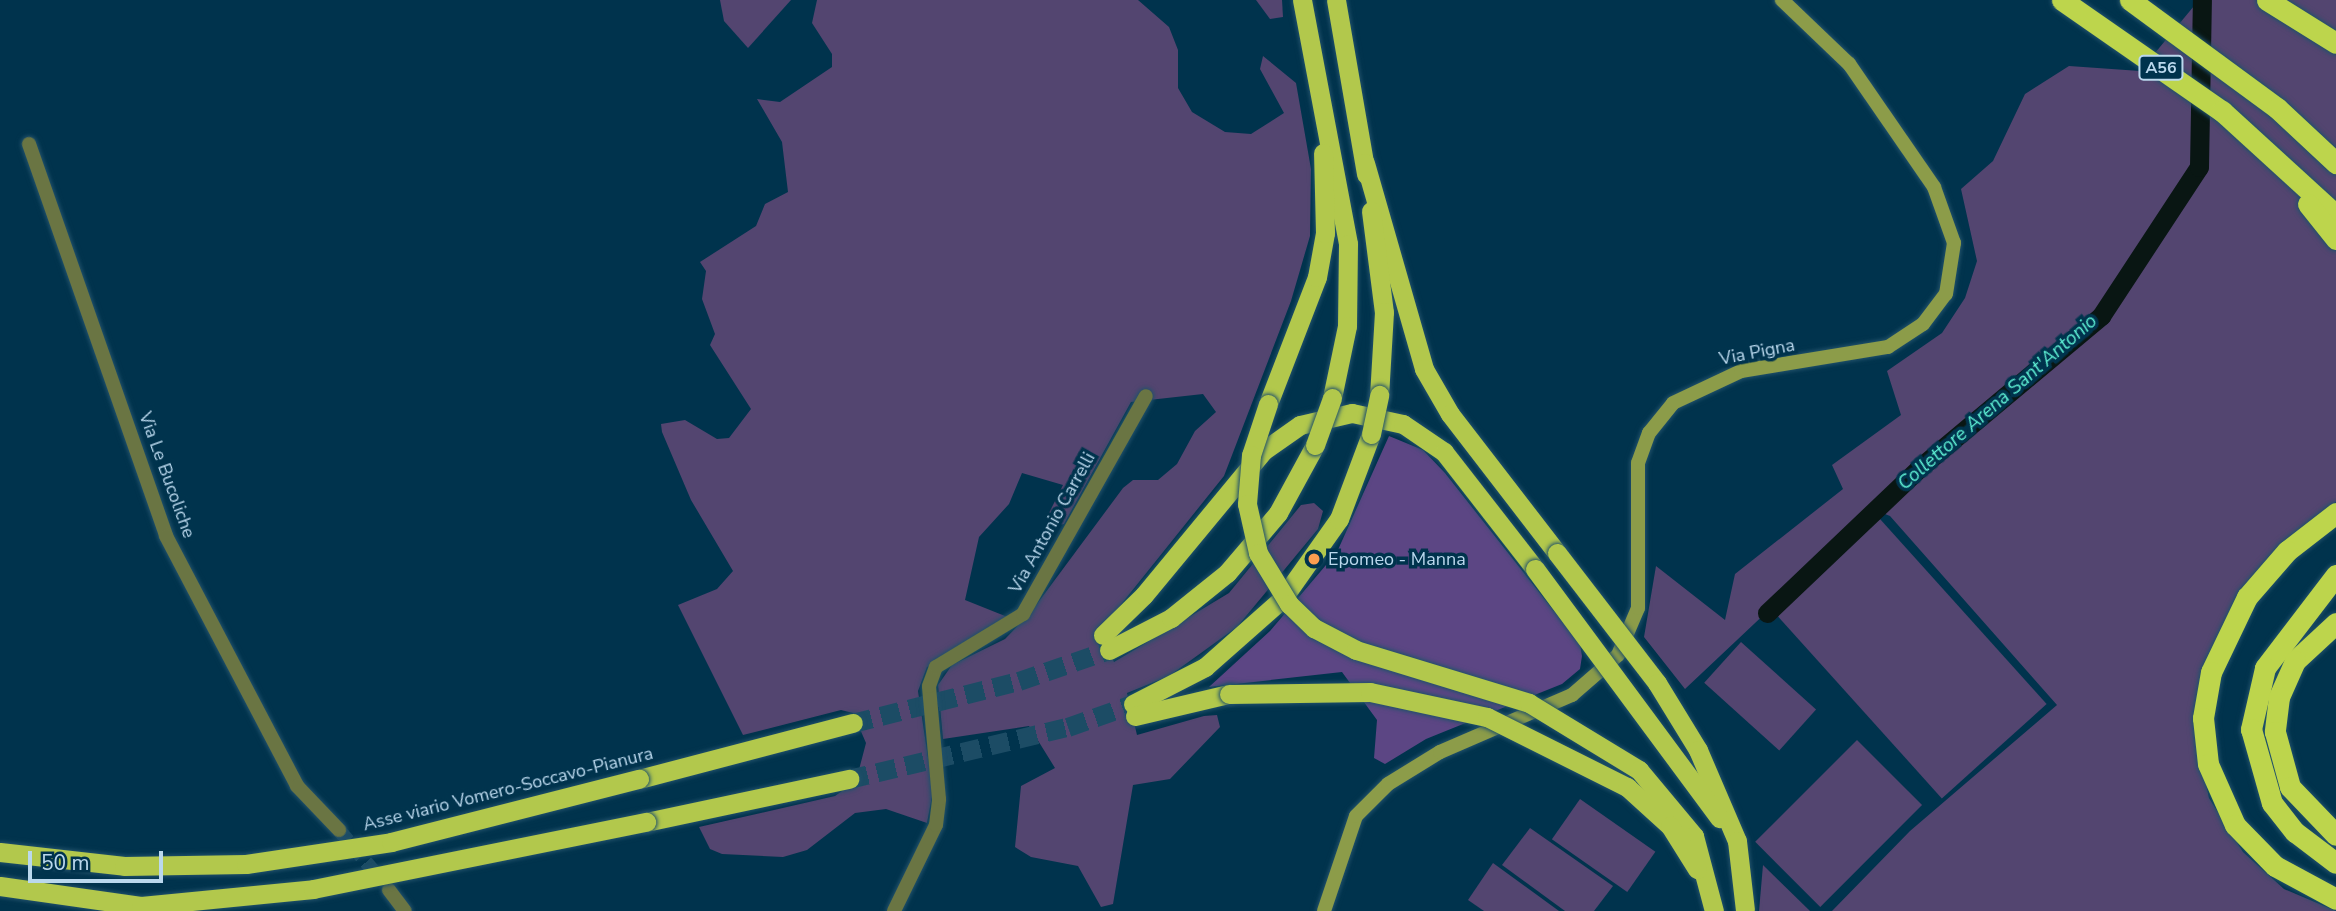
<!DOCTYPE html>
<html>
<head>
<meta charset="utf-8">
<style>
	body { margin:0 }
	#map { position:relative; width:2336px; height:911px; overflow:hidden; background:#00334d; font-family:"Nunito Sans",sans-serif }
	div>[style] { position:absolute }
	.green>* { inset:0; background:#534570; transform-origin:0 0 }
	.forest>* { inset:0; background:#5c4684 }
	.canal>* { height:19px; margin:-9.5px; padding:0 9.5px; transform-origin:9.5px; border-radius:9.5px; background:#091613 }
	.minor-tunnel>* { height:14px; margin-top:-7px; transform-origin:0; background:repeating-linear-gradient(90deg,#1c4c65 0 14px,transparent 0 21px) }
	.trunk-tunnel>* { height:19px; margin-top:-9.5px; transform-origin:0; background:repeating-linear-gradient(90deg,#1c4c65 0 19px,transparent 0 29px) }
	.roads { filter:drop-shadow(0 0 2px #21516a) drop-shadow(0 0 2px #21516a) }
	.minor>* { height:14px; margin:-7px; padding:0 7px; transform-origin:7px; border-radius:7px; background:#6a7543 }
	.secondary>* { height:14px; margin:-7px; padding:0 7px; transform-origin:7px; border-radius:7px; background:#8c9c49 }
	.trunk>* { height:19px; margin:-9.5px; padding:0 9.5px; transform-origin:9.5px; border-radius:9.5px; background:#b2c84c }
	.motorway>* { height:21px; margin:-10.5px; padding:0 10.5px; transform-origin:10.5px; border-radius:10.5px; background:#bdd54c }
	.bridges { filter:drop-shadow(0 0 2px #21516a) drop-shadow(0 0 2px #21516a) }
	.trunk-bridge>* { height:19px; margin:-9.5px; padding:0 9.5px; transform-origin:9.5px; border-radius:9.5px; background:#b2c84c }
	.dots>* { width:19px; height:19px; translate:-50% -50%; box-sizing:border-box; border:4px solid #00334d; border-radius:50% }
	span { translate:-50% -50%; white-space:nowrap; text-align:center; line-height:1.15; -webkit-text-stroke:7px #00334d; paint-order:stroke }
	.shield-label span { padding:2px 5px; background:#00334d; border:2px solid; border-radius:5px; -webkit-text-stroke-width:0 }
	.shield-label { font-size:16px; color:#bad8ed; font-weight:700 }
	.street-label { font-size:18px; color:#bad8ed }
	.poi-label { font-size:18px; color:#bad8ed }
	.left { translate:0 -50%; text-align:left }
	.water-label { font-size:19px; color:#5ff2d6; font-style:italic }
	.scale { position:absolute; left:28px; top:851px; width:135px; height:32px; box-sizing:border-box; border:4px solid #bad8ed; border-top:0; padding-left:9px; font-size:21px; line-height:24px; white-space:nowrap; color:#bad8ed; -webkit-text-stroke:5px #00334d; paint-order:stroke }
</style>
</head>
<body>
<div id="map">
	<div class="green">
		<div style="clip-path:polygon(720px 0,791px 0,748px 48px,724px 21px)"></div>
		<div style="clip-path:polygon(817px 0,1138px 0,1169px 27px,1178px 50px,1178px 88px,1192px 112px,1225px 132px,1251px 134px,1284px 113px,1260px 69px,1263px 56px,1296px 83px,1311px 169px,1310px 236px,1291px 301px,1224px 476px,1099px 632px,1114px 662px,1229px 593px,1301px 505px,1314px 503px,1323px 511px,1318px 529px,1237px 627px,1169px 676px,1127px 693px,1137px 735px,1204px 716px,1217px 715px,1220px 727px,1170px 779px,1133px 785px,1113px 904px,1101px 907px,1078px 866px,1031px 857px,1015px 847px,1021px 786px,1055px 768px,1029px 726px,943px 739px,938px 685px,952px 665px,1005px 639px,1031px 612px,1123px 488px,1133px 480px,1158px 480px,1177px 464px,1195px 431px,1216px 412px,1203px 394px,1131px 402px,1064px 524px,1053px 527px,1048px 515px,1063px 485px,1022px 473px,1009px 504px,979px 537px,965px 600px,1010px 618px,927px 667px,918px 691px,933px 791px,927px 823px,886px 809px,855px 813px,807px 850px,783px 857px,722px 854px,710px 849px,699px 827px,835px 796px,856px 781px,866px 743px,853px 713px,841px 710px,743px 735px,678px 605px,717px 589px,733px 571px,691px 500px,662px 432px,661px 424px,685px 420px,717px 439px,729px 438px,751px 409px,710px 345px,715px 334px,702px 299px,706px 271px,700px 262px,756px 226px,765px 204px,788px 192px,782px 142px,757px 99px,780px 102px,832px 67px,832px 54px,812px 23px)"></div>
		<div style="clip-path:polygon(1256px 0,1282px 0,1283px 17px,1270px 19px)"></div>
		<div style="clip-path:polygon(2199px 0,2336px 0,2336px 502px,2282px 546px,2243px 590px,2198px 747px,2209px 798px,2243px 852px,2284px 889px,2336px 911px,1832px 911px,1910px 831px,2057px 705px,1890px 516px,1875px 510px,1685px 689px,1644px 637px,1656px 566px,1725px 620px,1735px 574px,1843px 489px,1832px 465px,1901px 415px,1887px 371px,1942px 333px,1965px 298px,1977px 261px,1961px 189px,1993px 161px,2025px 94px,2069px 66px,2140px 71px)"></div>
		<div style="left:1880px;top:519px;width:249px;height:141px;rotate:48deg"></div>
		<div style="left:1741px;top:642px;width:101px;height:55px;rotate:42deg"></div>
		<div style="left:1857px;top:740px;width:92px;height:144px;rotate:45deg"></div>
		<div style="left:1580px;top:799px;width:92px;height:49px;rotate:35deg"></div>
		<div style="clip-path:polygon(1530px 828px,1613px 886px,1594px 911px,1565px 911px,1502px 865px)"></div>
		<div style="clip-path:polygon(1493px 863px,1559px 911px,1484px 911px,1468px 900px)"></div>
		<div style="clip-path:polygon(1763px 865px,1810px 911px,1759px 911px)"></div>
	</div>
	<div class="forest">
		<div style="clip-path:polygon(1389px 436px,1423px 450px,1445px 473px,1580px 644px,1582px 656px,1580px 669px,1562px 684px,1426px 739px,1385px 764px,1374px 758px,1377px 720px,1342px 672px,1209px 687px,1270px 631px,1337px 552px)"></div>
	</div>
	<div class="canal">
		<div style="left:1767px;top:613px;width:209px;rotate:-43.6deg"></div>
		<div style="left:1918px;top:469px;width:239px;rotate:-39.9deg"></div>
		<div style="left:2101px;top:316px;width:178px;rotate:-56.7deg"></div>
		<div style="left:2199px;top:167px;width:167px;rotate:-89deg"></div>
	</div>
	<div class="minor-tunnel">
		<div style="left:339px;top:830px;width:67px;rotate:49.9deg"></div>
	</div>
	<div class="trunk-tunnel">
		<div style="left:853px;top:723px;width:171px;rotate:-14.2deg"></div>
		<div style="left:1019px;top:681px;width:95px;rotate:-19deg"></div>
		<div style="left:849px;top:779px;width:225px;rotate:-13.4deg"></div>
		<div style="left:1068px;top:727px;width:69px;rotate:-19.5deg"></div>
	</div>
	<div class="roads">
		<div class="minor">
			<div style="left:29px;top:144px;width:415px;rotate:70.7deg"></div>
			<div style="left:166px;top:536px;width:282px;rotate:62.3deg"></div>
			<div style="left:297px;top:786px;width:61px;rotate:46.3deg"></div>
			<div style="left:389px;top:890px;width:26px;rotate:53deg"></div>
			<div style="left:894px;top:911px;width:96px;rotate:-64deg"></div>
			<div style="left:936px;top:825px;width:26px;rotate:-83deg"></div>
			<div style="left:939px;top:799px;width:113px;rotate:-95.1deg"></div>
			<div style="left:929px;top:686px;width:20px;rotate:-70deg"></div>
			<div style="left:936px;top:667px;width:102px;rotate:-31.3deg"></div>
			<div style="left:1023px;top:614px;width:250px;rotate:-60.6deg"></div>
		</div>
		<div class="secondary">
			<div style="left:1324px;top:911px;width:100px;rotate:-71.4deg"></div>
			<div style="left:1356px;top:816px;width:45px;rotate:-45deg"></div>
			<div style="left:1388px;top:784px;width:61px;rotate:-31.6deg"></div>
			<div style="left:1440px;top:752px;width:144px;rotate:-23.4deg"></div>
			<div style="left:1572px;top:695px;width:61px;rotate:-41deg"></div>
			<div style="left:1618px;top:655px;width:51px;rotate:-66.9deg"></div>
			<div style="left:1638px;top:608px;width:145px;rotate:-90deg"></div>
			<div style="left:1638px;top:463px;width:32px;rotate:-70deg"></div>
			<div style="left:1649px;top:433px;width:38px;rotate:-51deg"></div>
			<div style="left:1673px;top:403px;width:75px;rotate:-25.2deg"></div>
			<div style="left:1741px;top:371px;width:149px;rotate:-9.3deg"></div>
			<div style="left:1888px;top:347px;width:42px;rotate:-33.3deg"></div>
			<div style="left:1923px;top:324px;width:38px;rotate:-53deg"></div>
			<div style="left:1946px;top:294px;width:52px;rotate:-81.1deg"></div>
			<div style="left:1954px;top:243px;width:59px;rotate:-109.7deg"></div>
			<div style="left:1934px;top:187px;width:150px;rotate:-124.6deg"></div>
			<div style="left:1849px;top:64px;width:93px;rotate:-136.3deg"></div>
		</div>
		<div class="trunk">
			<div style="left:1302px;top:0;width:248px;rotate:79.3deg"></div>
			<div style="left:1348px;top:244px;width:82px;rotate:90.7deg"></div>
			<div style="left:1347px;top:326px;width:74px;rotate:101.8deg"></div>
			<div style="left:1336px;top:0;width:177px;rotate:80.2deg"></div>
			<div style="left:1365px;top:163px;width:214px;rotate:74deg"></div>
			<div style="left:1424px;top:369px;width:52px;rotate:60deg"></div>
			<div style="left:1450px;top:414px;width:175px;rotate:52.4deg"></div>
			<div style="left:1371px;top:211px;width:102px;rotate:82.7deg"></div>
			<div style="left:1384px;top:312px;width:83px;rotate:93.4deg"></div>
			<div style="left:1268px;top:404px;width:136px;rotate:-68.9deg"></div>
			<div style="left:1317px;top:277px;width:45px;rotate:-79.7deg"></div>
			<div style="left:1325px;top:233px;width:80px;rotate:-91.4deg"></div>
			<div style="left:1103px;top:635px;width:57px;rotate:-44.3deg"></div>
			<div style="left:1144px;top:595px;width:187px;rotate:-50.4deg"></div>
			<div style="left:1263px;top:451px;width:45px;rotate:-35.1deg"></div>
			<div style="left:1300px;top:425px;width:53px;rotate:-13deg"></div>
			<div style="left:1352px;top:413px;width:52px;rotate:12.2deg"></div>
			<div style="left:1403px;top:424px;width:50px;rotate:34.3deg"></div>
			<div style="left:1444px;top:452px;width:148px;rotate:52.1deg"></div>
			<div style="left:1109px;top:650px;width:70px;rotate:-27.3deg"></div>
			<div style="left:1171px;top:618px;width:72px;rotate:-38.8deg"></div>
			<div style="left:1227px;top:573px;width:79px;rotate:-49.6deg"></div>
			<div style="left:1278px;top:513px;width:77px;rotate:-61.4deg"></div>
			<div style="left:1133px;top:704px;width:81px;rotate:-27.2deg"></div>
			<div style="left:1205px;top:667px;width:104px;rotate:-41.5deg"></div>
			<div style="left:1283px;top:598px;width:97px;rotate:-54.7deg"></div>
			<div style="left:1339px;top:519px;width:91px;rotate:-69.4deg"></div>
			<div style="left:1135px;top:716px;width:97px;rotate:-13.2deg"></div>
			<div style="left:639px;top:779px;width:221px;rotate:-14.7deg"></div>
			<div style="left:646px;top:822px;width:208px;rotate:-12deg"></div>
		</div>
		<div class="motorway">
			<div style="left:2062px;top:0;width:195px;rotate:34.8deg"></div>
			<div style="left:2222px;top:111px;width:154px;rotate:42.4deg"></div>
			<div style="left:2130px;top:0;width:182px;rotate:36.3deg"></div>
			<div style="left:2277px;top:108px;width:81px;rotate:43deg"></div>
			<div style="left:2267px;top:0;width:81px;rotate:31.9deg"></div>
			<div style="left:2308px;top:204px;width:45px;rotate:51.3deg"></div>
			<div style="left:2336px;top:513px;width:62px;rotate:142.2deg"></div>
			<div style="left:2287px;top:551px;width:61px;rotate:131deg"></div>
			<div style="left:2247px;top:597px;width:83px;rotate:115.6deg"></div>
			<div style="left:2211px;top:672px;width:47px;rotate:99.9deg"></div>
			<div style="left:2203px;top:718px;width:46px;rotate:83.8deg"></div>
			<div style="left:2208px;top:764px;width:67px;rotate:66.1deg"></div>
			<div style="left:2235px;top:825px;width:57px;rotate:45.7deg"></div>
			<div style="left:2275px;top:866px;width:69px;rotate:28.4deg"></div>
			<div style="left:2336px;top:575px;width:117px;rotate:127.4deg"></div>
			<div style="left:2265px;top:668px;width:63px;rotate:102.9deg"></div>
			<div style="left:2251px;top:729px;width:77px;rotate:74.2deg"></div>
			<div style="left:2272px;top:803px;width:37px;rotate:52deg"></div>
			<div style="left:2295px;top:832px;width:51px;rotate:37.1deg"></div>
			<div style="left:2336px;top:623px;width:56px;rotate:137.2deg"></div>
			<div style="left:2295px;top:661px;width:39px;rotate:114deg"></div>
			<div style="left:2279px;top:697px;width:35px;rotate:97deg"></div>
			<div style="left:2275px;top:732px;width:57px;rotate:74.7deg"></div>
			<div style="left:2290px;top:787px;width:66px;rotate:46.2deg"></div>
		</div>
	</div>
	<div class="bridges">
		<div class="trunk-bridge">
			<div style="left:1268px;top:404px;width:54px;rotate:108.4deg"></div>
			<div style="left:1251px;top:455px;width:49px;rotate:94.7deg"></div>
			<div style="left:1247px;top:504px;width:50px;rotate:77.3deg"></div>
			<div style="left:1258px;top:553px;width:60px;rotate:58.7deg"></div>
			<div style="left:1289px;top:604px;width:35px;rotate:44deg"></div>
			<div style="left:1314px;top:628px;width:47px;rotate:27.6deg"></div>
			<div style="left:1356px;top:650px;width:181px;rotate:17deg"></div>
			<div style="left:1529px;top:703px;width:129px;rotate:31.3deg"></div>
			<div style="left:1639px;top:770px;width:86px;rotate:50.2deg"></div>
			<div style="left:1694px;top:836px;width:78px;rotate:75.1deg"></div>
			<div style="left:1371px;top:434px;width:40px;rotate:-78deg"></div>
			<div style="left:1315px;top:445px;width:50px;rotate:-70.1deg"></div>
			<div style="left:1557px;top:553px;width:164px;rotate:52.4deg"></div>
			<div style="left:1657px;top:683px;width:79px;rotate:58.5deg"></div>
			<div style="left:1698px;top:750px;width:99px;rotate:66.8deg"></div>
			<div style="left:1737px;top:841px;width:69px;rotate:83.4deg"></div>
			<div style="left:1535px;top:569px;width:310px;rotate:53.5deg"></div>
			<div style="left:1229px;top:694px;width:141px;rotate:-0.8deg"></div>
			<div style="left:1370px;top:692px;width:120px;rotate:12.1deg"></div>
			<div style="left:1487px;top:717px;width:157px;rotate:26.6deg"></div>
			<div style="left:1627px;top:787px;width:58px;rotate:42.2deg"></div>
			<div style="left:1670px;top:826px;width:51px;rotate:57.9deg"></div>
			<div style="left:0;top:852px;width:125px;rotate:6.4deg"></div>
			<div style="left:124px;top:866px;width:122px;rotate:-0.9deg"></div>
			<div style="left:246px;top:864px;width:147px;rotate:-8.6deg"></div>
			<div style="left:391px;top:842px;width:256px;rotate:-14.3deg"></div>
			<div style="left:0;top:886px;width:142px;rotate:8.1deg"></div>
			<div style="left:141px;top:906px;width:173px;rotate:-5.6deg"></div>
			<div style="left:313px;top:889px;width:340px;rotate:-11.4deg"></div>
		</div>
	</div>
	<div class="dots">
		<div style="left:1314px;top:559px;background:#fb9e50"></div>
	</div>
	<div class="shield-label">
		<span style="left:2161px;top:68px">A56</span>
	</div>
	<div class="street-label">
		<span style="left:1757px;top:352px;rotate:-11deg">Via Pigna</span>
		<span style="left:167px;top:475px;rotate:70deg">Via Le Bucoliche</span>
		<span style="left:1052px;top:523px;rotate:-61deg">Via Antonio Carrelli</span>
		<span style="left:508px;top:789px;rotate:-14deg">Asse viario Vomero-Soccavo-Pianura</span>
	</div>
	<div class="poi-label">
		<span class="left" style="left:1328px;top:559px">Epomeo - Manna</span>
	</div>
	<div class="water-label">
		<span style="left:1998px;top:403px;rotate:-41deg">Collettore Arena Sant'Antonio</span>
	</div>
	<div class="scale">50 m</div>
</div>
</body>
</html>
